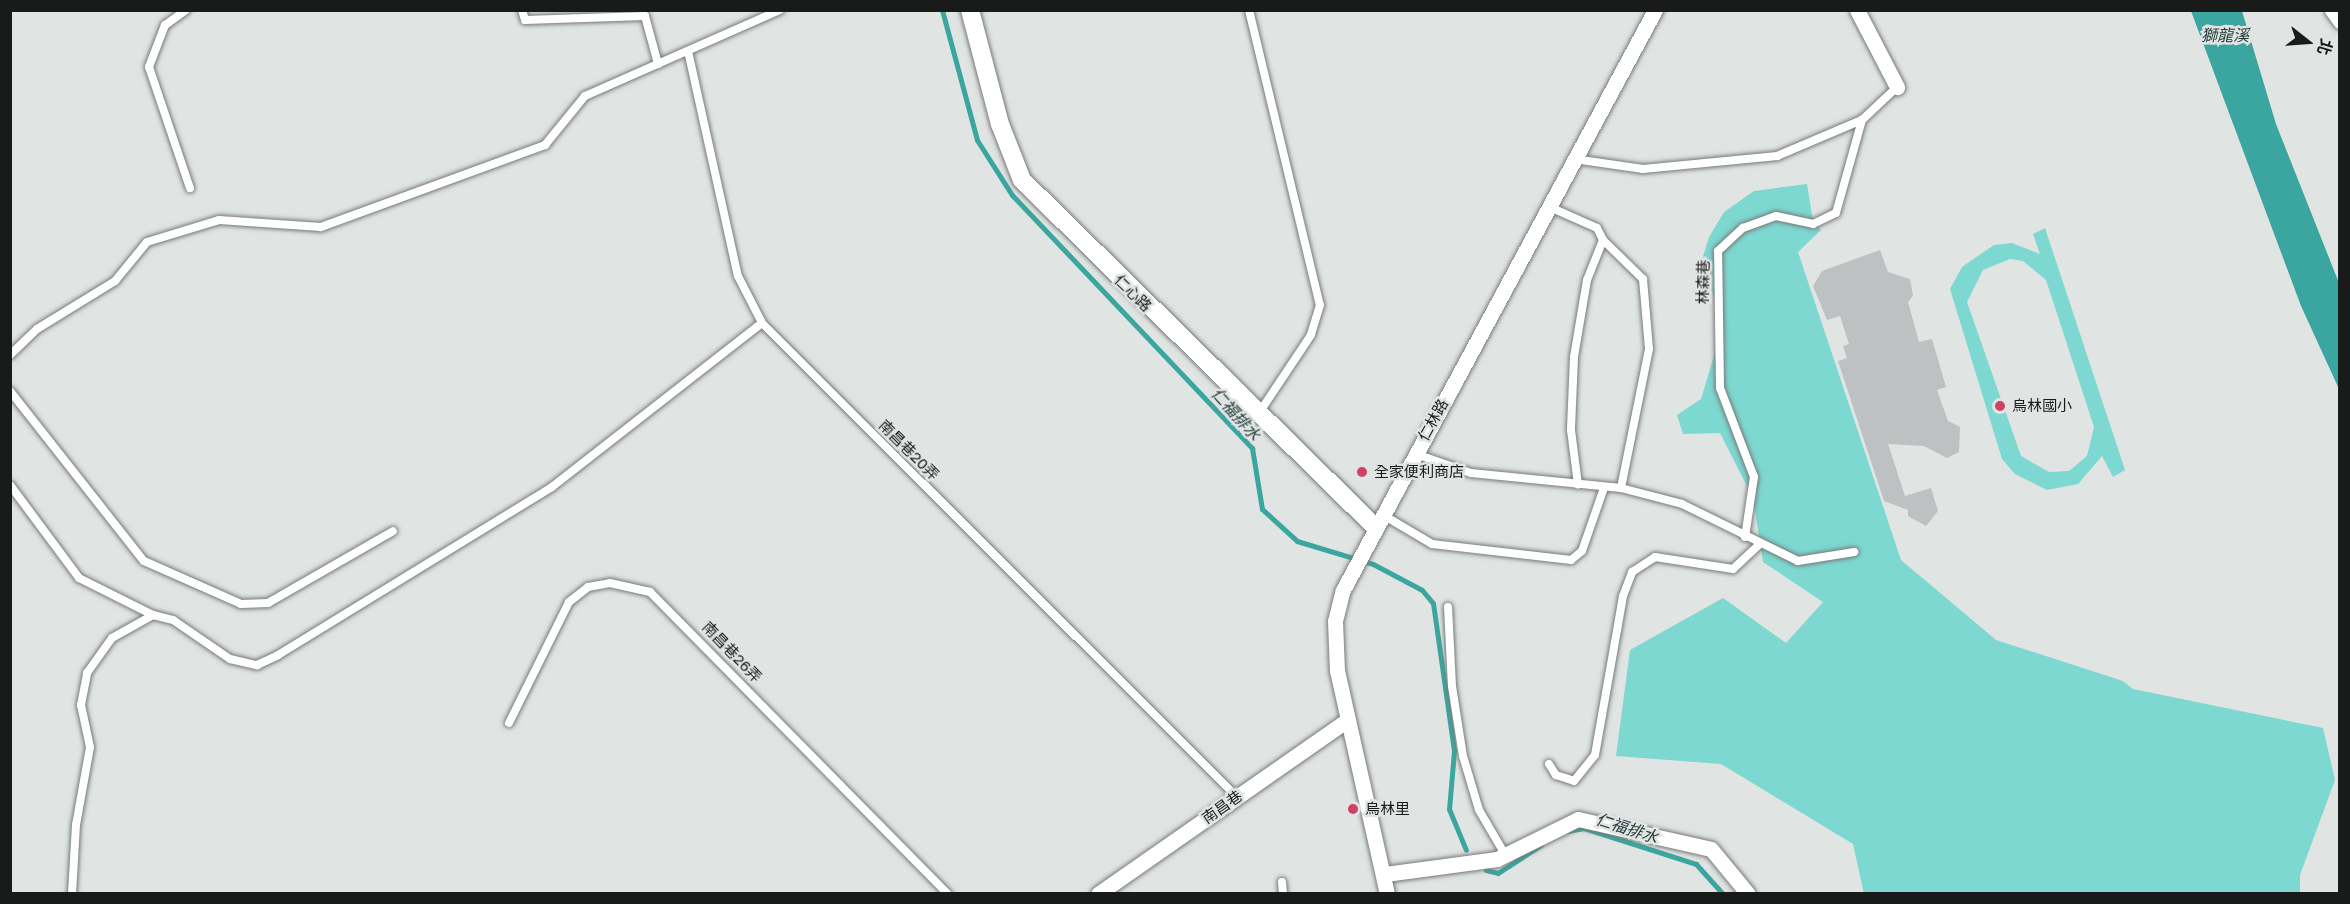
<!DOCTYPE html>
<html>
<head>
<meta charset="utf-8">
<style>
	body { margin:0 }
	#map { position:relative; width:2350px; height:904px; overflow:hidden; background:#e0e4e3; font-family:"Golos Text","Noto Sans TC",sans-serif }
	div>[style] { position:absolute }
	.green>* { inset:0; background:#7dd8d1 }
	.water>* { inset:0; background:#3aa69f }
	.stream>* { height:5px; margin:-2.5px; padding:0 2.5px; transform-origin:2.5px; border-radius:2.5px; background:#3aa69f }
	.building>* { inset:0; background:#bdc1c1 }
	.roads { filter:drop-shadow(0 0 2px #787b7b) drop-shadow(0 0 2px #787b7b) }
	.service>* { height:8px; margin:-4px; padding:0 4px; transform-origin:4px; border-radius:4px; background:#fff }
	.minor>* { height:15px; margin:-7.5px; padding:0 7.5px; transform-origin:7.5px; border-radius:7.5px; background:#fff }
	.tertiary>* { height:18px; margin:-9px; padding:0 9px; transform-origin:9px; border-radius:9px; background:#fff }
	.dots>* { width:16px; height:16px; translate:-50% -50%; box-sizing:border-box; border:3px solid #e0e4e3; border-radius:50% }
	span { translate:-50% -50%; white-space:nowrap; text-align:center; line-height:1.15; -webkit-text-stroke:5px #e0e4e3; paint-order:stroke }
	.street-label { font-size:15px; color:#191b1a }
	.poi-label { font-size:15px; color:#191b1a }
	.left { translate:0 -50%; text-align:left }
	.water-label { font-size:16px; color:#253d3b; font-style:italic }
	.frame { position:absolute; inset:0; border:12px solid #191b1a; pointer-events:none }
	.north { position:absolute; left:2278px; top:12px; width:60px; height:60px; -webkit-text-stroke:4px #e0e4e3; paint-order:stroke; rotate:107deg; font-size:16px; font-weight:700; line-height:24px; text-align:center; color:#191b1a }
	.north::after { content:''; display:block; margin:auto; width:21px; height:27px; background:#191b1a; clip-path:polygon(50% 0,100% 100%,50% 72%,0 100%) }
</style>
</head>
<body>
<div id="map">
	<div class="green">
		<div style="clip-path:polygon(1807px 184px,1813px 221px,1821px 230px,1798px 252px,1901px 560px,1996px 640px,2123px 681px,2133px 689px,2323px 728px,2335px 780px,2300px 875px,2300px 893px,1864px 894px,1853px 844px,1721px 764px,1616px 756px,1630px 650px,1723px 598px,1786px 643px,1823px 602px,1763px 562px,1753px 498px,1720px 433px,1683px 434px,1677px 415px,1701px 399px,1716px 349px,1719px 310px,1701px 263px,1709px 237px,1724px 212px,1754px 191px)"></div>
		<div style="clip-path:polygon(evenodd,2045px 228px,2125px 470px,2113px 477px,2102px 456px,2078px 484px,2047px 490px,2015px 474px,2002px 459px,1950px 289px,1962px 267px,1994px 245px,2012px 243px,2040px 254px,2033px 234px,2045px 228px,2010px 259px,2023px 261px,2046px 280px,2094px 427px,2087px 456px,2069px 471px,2049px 472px,2021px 456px,1967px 302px,1983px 270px,2010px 259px)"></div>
	</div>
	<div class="water">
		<div style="clip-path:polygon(2191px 11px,2242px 11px,2276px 124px,2339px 283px,2339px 389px,2301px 306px)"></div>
	</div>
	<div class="stream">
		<div style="left:942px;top:10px;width:135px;rotate:74.9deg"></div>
		<div style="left:977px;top:140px;width:65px;rotate:57.5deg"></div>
		<div style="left:1012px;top:195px;width:349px;rotate:46.5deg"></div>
		<div style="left:1252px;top:448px;width:62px;rotate:80.7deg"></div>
		<div style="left:1262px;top:509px;width:47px;rotate:42.4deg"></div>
		<div style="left:1297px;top:541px;width:79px;rotate:16.8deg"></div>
		<div style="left:1373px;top:564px;width:55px;rotate:28deg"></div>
		<div style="left:1422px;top:590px;width:17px;rotate:50deg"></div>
		<div style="left:1433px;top:603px;width:149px;rotate:81.9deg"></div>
		<div style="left:1454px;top:751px;width:58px;rotate:94.9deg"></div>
		<div style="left:1449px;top:809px;width:44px;rotate:67.5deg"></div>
		<div style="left:1567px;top:831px;width:17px;rotate:-10deg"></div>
		<div style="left:1584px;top:828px;width:118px;rotate:17.8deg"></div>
		<div style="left:1696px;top:864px;width:40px;rotate:48deg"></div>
		<div style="left:1486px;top:870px;width:12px;rotate:14deg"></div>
		<div style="left:1498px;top:873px;width:51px;rotate:-33.1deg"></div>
	</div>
	<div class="building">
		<div style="clip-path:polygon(1880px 250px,1888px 272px,1910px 279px,1913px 296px,1908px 302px,1919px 342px,1932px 339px,1946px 387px,1937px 390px,1948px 421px,1960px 427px,1959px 452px,1947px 458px,1924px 446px,1888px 444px,1905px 496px,1931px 488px,1938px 511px,1926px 526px,1908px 516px,1908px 510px,1884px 501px,1838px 361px,1847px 358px,1843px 346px,1849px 344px,1840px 316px,1827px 320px,1813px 286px,1822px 271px)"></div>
	</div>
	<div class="roads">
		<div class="service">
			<div style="left:186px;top:10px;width:26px;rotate:144deg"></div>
			<div style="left:165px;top:25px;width:45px;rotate:110.9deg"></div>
			<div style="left:149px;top:67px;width:128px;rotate:71.3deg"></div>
			<div style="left:522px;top:10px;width:10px;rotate:73deg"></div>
			<div style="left:525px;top:20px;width:120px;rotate:-1.9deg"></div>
			<div style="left:645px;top:16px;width:50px;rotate:74.8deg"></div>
			<div style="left:1249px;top:10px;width:303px;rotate:76.5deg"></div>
			<div style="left:1320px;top:305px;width:31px;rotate:107deg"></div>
			<div style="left:1311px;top:335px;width:94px;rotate:123.7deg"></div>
			<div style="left:688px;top:51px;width:230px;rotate:77.5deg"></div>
			<div style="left:738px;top:276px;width:53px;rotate:62.9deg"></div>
			<div style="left:762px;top:323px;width:671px;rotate:44.94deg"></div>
			<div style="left:1574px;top:159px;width:70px;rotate:8.2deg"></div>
			<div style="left:1643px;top:169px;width:135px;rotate:-5.5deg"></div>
			<div style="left:1777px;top:156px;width:92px;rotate:-23deg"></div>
			<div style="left:1862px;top:120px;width:48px;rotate:-43.3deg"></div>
			<div style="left:1552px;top:208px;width:49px;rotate:24deg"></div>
			<div style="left:1597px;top:228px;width:13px;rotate:63deg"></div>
			<div style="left:1603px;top:240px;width:43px;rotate:111.8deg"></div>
			<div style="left:1587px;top:280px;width:78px;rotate:99.6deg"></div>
			<div style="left:1574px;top:357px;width:73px;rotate:92.4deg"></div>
			<div style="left:1571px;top:430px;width:55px;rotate:82.7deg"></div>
			<div style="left:1603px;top:240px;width:56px;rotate:44.3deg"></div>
			<div style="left:1643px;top:279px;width:70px;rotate:85.1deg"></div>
			<div style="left:1649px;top:349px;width:142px;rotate:101.4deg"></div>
			<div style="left:10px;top:355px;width:37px;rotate:-44deg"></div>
			<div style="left:37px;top:329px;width:92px;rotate:-31.6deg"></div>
			<div style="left:115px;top:281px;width:50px;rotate:-50.6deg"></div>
			<div style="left:147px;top:242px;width:75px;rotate:-17deg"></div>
			<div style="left:219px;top:220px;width:102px;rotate:3.9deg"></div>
			<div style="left:321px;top:227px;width:239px;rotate:-20.1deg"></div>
			<div style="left:545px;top:145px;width:63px;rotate:-50.8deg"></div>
			<div style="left:585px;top:96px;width:213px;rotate:-23.8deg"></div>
			<div style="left:10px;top:391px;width:216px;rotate:51.8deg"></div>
			<div style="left:144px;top:561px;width:106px;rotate:23.9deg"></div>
			<div style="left:241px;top:604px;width:27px;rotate:-2deg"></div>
			<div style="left:268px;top:603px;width:144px;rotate:-29.9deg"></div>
			<div style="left:1416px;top:454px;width:58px;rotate:19.1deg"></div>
			<div style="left:1471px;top:473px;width:151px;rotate:5.7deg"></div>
			<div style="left:1621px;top:488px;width:63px;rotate:14.7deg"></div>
			<div style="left:1682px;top:504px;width:129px;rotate:26.2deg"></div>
			<div style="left:1798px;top:561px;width:57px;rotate:-9.1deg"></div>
			<div style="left:10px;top:485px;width:116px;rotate:53.4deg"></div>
			<div style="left:79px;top:578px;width:83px;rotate:26.6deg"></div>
			<div style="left:1383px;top:515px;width:57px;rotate:30.6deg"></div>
			<div style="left:1432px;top:544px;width:140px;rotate:6.6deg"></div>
			<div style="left:1571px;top:560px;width:14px;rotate:-39deg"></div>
			<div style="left:1582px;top:551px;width:67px;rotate:-70.8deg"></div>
			<div style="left:1745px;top:537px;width:61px;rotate:-81.5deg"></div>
			<div style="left:1754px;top:477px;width:95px;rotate:-110.9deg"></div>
			<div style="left:1720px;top:388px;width:137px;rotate:-90.8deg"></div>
			<div style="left:1718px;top:251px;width:34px;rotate:-43deg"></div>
			<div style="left:1743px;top:228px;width:35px;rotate:-20deg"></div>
			<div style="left:1776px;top:216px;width:38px;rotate:12deg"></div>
			<div style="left:1813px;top:224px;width:25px;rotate:-26deg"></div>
			<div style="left:1836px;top:213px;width:97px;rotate:-74.4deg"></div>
			<div style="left:1448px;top:607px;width:79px;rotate:87.1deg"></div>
			<div style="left:1452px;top:686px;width:71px;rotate:81.1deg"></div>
			<div style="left:1463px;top:756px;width:56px;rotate:73.5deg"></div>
			<div style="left:1479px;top:810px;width:53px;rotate:59.6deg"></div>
			<div style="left:509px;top:723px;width:135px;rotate:-63.6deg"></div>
			<div style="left:569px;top:602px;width:24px;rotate:-38deg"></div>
			<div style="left:588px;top:587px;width:22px;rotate:-10deg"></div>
			<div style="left:610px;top:583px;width:41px;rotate:12.7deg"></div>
			<div style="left:650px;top:592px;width:424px;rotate:45.4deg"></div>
			<div style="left:1549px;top:764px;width:13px;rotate:58deg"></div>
			<div style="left:1556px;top:775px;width:19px;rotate:18deg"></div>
			<div style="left:1574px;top:781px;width:33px;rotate:-51deg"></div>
			<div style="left:1595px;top:755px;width:161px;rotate:-80deg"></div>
			<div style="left:1623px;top:596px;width:26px;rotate:-69deg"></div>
			<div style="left:1632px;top:572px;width:27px;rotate:-33deg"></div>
			<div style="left:1655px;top:557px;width:79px;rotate:8.7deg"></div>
			<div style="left:1733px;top:569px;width:35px;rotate:-43deg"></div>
			<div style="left:1282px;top:882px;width:12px;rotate:85deg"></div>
			<div style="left:72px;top:894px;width:69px;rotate:-86.7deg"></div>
			<div style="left:76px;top:825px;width:79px;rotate:-79.8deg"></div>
			<div style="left:90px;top:747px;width:43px;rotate:-102.1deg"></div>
			<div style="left:81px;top:705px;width:33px;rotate:-79deg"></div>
			<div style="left:87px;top:673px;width:43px;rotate:-54.5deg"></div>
			<div style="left:112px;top:638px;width:47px;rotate:-29.3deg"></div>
			<div style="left:153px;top:615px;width:21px;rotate:14deg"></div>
			<div style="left:173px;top:620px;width:69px;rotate:34.4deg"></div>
			<div style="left:230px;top:659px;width:28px;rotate:13deg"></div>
			<div style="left:257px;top:665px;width:23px;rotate:-25deg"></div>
			<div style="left:278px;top:655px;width:321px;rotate:-31.5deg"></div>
			<div style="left:552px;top:487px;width:266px;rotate:-38deg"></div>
		</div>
		<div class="minor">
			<div style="left:1857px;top:10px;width:87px;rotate:62.5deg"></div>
			<div style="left:2332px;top:10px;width:14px;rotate:54deg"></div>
			<div style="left:1385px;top:874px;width:113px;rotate:-7.6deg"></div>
			<div style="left:1497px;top:859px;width:90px;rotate:-26.3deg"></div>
			<div style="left:1578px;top:819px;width:136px;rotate:12.7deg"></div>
			<div style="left:1711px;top:849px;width:58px;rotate:50.6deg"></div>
			<div style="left:1098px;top:894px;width:302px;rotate:-34.9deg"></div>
			<div style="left:1387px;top:894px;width:229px;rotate:-102.6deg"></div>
			<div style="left:1337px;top:671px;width:50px;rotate:-92.3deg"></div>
			<div style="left:1335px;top:621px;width:32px;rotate:-76deg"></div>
			<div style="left:1343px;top:590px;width:659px;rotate:-61.72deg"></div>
		</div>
		<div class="tertiary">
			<div style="left:970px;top:10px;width:118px;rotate:75.3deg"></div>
			<div style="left:1000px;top:124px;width:60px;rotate:68.6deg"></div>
			<div style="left:1022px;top:180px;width:495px;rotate:44.5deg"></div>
		</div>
	</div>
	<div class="dots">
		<div style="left:2000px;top:406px;background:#d04166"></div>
		<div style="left:1362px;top:472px;background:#d04166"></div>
		<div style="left:1353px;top:809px;background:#d04166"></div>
	</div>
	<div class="street-label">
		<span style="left:1703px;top:282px;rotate:-89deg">林森巷</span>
		<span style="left:1133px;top:293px;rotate:44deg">仁心路</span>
		<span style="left:1433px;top:420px;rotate:-61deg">仁林路</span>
		<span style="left:909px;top:450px;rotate:45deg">南昌巷20弄</span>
		<span style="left:732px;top:652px;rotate:46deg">南昌巷26弄</span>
		<span style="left:1222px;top:807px;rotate:-35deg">南昌巷</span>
	</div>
	<div class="poi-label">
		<span class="left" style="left:2012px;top:406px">烏林國小</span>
		<span class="left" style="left:1374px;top:472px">全家便利商店</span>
		<span class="left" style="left:1365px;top:809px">烏林里</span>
	</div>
	<div class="water-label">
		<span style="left:2225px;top:35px">獅龍溪</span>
		<span style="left:1236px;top:414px;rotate:48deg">仁福排水</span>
		<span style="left:1627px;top:828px;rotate:18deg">仁福排水</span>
	</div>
	<div class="frame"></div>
	<div class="north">北</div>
</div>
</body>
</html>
